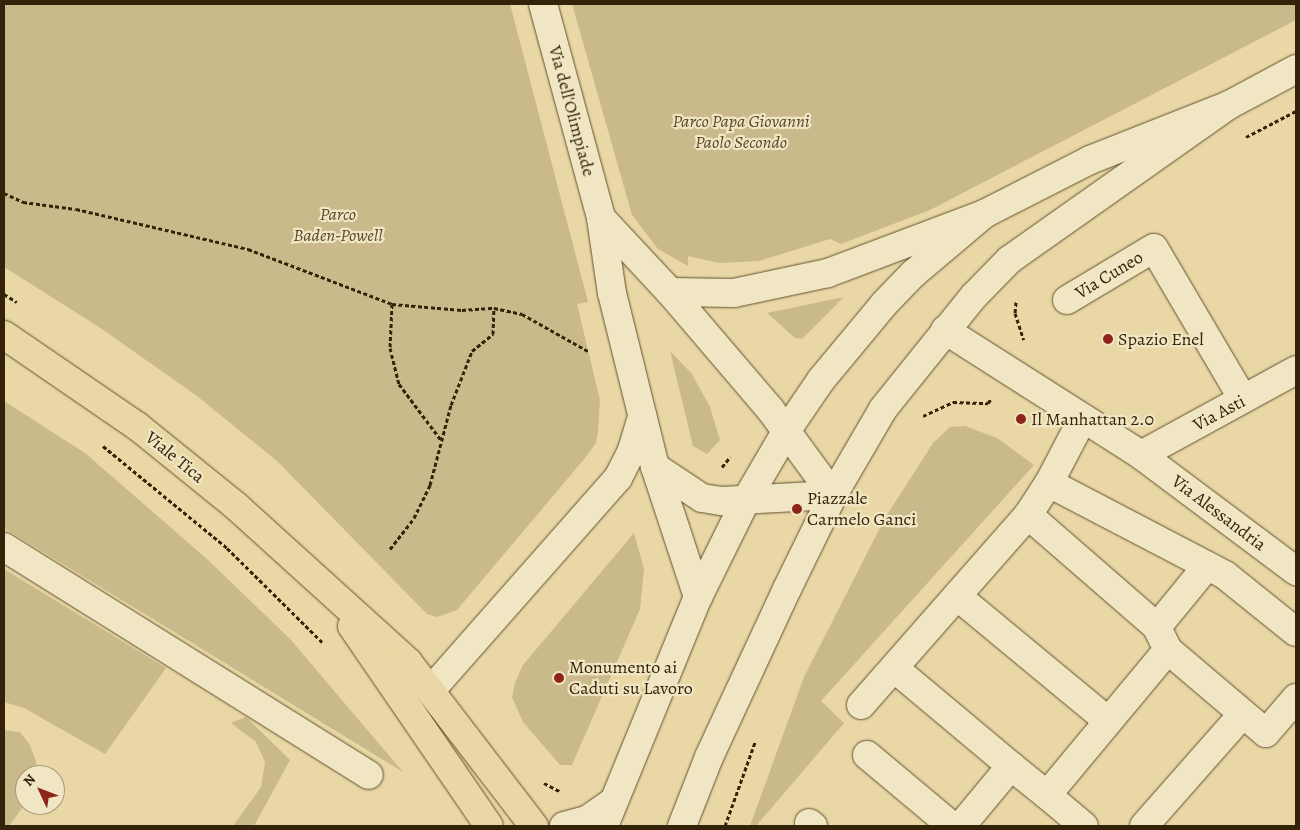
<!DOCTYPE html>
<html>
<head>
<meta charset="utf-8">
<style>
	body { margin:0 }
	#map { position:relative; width:1300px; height:830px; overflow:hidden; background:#e9d8a5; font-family:Alegreya,serif }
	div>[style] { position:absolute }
	.green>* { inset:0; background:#cab98a }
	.path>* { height:3px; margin-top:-1.5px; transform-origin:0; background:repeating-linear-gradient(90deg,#352309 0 4px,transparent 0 6.5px) }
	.roads { filter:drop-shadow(0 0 1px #625030) drop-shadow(0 0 1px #625030) }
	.minor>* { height:28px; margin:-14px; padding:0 14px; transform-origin:14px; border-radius:14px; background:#f1e6c4 }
	.major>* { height:28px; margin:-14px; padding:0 14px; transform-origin:14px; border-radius:14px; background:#e9d8a5 }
	.dots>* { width:14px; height:14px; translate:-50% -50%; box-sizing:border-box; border:2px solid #f1e6c4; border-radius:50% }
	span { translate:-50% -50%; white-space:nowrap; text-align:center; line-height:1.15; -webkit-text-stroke:4.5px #f1e6c4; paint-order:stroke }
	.street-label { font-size:18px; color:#352309 }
	.park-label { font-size:18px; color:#5a4829; font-style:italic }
	.poi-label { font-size:18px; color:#352309 }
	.left { translate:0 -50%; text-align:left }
	.frame { position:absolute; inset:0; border:5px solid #352309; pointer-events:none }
	.north { position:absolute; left:15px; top:765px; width:50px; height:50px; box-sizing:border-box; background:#f1e6c4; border:1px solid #a69879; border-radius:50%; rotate:313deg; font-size:14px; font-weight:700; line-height:20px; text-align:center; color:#352309 }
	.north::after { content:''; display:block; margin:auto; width:18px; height:22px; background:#8f2418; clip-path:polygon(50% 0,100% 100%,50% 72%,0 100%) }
</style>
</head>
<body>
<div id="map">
	<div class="green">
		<div style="clip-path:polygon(4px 4px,510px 4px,588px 302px,577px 304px,600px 400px,598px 432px,596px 443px,585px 458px,457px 610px,437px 617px,427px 614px,277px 461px,197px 396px,99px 327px,4px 267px)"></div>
		<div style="clip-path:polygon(572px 4px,1296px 4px,1296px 20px,930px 210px,841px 244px,830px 239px,759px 261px,719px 263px,688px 256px,688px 266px,658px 249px,632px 215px)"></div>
		<div style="clip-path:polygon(844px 297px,802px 339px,795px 338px,767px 313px)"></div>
		<div style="clip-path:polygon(670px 351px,692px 374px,710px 407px,720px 440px,707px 454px,693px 446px)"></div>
		<div style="clip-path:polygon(4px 401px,85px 453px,207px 559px,291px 640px,403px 772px,4px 528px)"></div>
		<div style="clip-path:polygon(965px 426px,997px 438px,1034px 465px,821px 701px,844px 723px,756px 826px,750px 826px,804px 677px,885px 518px,933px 443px,950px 427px)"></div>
		<div style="clip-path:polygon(634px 533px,644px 569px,640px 609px,572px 765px,560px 765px,523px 722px,512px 697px,515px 683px,523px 665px)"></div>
		<div style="clip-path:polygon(4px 569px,166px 668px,105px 754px,24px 708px,4px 702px)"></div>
		<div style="clip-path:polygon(246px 717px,290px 760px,254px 826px,233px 826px,261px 787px,265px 762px,256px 742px,231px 723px)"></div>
		<div style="clip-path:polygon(4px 730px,20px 732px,30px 745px,36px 761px,37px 775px,25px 775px,25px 804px,9px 826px,4px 826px)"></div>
	</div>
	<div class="path">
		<div style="left:1246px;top:137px;width:56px;rotate:-27.5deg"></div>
		<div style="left:4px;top:193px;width:21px;rotate:25deg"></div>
		<div style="left:23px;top:202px;width:53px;rotate:7.5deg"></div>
		<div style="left:76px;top:209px;width:177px;rotate:13.1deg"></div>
		<div style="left:248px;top:249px;width:154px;rotate:20.9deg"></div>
		<div style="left:392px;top:304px;width:70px;rotate:4.9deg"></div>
		<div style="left:462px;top:310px;width:32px;rotate:-4deg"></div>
		<div style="left:494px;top:308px;width:29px;rotate:12deg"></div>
		<div style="left:522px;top:314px;width:76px;rotate:29.3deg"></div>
		<div style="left:4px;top:294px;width:15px;rotate:32deg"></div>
		<div style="left:1016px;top:302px;width:11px;rotate:95deg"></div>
		<div style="left:1015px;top:313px;width:28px;rotate:72deg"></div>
		<div style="left:392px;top:304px;width:44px;rotate:92.6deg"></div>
		<div style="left:390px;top:348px;width:37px;rotate:76deg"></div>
		<div style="left:399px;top:384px;width:70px;rotate:53.1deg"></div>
		<div style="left:923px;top:416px;width:33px;rotate:-25deg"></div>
		<div style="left:953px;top:402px;width:35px;rotate:2deg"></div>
		<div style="left:988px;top:403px;width:5px;rotate:-53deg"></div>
		<div style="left:103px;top:446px;width:161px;rotate:39.4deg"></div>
		<div style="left:227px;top:548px;width:134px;rotate:44.7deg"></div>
		<div style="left:722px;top:467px;width:13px;rotate:-51deg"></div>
		<div style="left:390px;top:549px;width:39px;rotate:-52deg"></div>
		<div style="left:414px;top:518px;width:37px;rotate:-64deg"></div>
		<div style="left:430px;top:485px;width:83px;rotate:-75.3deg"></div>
		<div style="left:451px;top:405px;width:58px;rotate:-68.7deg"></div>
		<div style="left:472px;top:351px;width:27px;rotate:-39deg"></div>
		<div style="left:493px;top:334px;width:26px;rotate:-88deg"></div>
		<div style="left:544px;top:783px;width:19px;rotate:28deg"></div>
		<div style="left:725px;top:826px;width:89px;rotate:-70.3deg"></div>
	</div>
	<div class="roads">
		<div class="minor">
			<div style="left:543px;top:4px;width:222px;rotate:74.8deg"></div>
			<div style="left:601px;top:218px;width:76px;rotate:81.7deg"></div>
			<div style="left:612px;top:293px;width:179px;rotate:76.1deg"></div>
			<div style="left:655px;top:467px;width:137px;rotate:71.7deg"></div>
			<div style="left:601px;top:218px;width:101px;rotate:47deg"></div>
			<div style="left:670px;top:292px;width:154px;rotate:49.5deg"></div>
			<div style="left:770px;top:409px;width:107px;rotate:53.8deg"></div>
			<div style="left:670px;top:292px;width:64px;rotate:0.9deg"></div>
			<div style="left:734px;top:293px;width:96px;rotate:-12deg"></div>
			<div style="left:828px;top:273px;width:167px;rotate:-20.7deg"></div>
			<div style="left:984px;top:214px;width:119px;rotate:-27deg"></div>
			<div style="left:1090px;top:160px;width:149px;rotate:-21.6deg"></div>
			<div style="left:1229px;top:105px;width:76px;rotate:-28.2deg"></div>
			<div style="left:1067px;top:300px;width:101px;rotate:-30.9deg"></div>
			<div style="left:1154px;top:248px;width:175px;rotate:59.5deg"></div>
			<div style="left:945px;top:330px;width:232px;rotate:32.5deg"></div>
			<div style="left:1141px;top:455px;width:194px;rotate:36.8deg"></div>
			<div style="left:1141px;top:455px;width:177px;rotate:-28.7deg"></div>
			<div style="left:655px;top:467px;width:56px;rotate:33.4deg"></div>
			<div style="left:702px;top:498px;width:20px;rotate:9deg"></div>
			<div style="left:722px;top:501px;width:111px;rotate:-3.1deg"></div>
			<div style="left:1049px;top:483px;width:199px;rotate:27.6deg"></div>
			<div style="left:1225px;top:575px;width:91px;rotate:38.8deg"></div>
			<div style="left:4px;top:547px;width:430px;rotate:32deg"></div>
			<div style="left:957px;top:596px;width:196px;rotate:39.6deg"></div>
			<div style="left:1157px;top:627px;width:79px;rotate:-50.7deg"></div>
			<div style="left:1168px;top:650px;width:128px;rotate:40.3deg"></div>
			<div style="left:1266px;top:733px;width:46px;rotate:-49.4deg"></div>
			<div style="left:894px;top:668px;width:153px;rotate:39.9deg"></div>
			<div style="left:431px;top:690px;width:283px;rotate:-48.6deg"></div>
			<div style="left:618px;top:478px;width:28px;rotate:-63deg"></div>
			<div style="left:631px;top:453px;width:39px;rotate:-73deg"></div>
			<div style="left:861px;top:705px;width:253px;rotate:-48.7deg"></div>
			<div style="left:867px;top:755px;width:111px;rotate:39.9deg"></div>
			<div style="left:1047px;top:795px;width:48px;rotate:40deg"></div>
			<div style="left:809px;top:823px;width:5px;rotate:37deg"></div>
			<div style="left:564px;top:826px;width:24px;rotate:-15deg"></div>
			<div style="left:587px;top:820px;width:32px;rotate:-35deg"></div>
			<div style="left:604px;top:826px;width:248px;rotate:-67.7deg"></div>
			<div style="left:698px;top:597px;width:106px;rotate:-63.7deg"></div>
			<div style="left:745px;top:502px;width:83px;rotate:-59.7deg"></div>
			<div style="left:787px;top:430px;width:60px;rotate:-55.8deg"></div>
			<div style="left:821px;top:380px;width:99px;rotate:-50.3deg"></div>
			<div style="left:884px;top:304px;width:42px;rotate:-46deg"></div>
			<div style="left:913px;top:274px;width:93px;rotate:-40.2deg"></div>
			<div style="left:682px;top:826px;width:74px;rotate:-68.6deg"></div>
			<div style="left:709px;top:757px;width:185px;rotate:-65.1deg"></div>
			<div style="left:787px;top:589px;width:105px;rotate:-63.9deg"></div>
			<div style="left:833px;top:495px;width:99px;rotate:-59.8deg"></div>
			<div style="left:883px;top:409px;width:145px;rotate:-51.2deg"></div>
			<div style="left:974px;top:296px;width:50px;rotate:-45.8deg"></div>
			<div style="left:1009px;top:260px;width:269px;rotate:-35.2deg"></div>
			<div style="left:961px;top:826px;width:78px;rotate:-50.2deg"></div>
			<div style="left:1011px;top:766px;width:46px;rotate:38.9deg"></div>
			<div style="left:1047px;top:795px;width:189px;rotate:-50.2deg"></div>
			<div style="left:1168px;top:650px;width:25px;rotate:-116deg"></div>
			<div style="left:1157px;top:627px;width:171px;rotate:-139deg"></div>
			<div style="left:1028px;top:515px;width:38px;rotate:-57deg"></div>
			<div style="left:1049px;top:483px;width:73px;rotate:-62.4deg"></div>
			<div style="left:1144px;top:826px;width:148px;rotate:-48.6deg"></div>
		</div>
		<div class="major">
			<div style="left:4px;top:335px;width:161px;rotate:34.4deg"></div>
			<div style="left:137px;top:426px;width:127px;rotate:38.9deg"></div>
			<div style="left:236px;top:506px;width:232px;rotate:42.2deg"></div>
			<div style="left:408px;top:662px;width:207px;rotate:52.5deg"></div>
			<div style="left:352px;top:626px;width:242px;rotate:55.6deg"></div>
		</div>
	</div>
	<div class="dots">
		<div style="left:1108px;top:339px;background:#8f2418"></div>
		<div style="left:1021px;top:419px;background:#8f2418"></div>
		<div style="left:797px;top:509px;background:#8f2418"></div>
		<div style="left:559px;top:678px;background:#8f2418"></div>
	</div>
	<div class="street-label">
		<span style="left:572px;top:111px;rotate:75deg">Via dell'Olimpiade</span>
		<span style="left:1109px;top:275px;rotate:-31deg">Via Cuneo</span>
		<span style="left:1219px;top:413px;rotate:-28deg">Via Asti</span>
		<span style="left:175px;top:457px;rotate:39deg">Viale Tica</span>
		<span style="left:1219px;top:513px;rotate:37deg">Via Alessandria</span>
	</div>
	<div class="park-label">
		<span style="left:741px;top:132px">Parco Papa Giovanni<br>Paolo Secondo</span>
		<span style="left:338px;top:225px">Parco<br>Baden-Powell</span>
	</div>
	<div class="poi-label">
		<span class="left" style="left:1118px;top:339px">Spazio Enel</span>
		<span class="left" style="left:1031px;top:419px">Il Manhattan 2.0</span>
		<span class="left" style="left:807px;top:509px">Piazzale<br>Carmelo Ganci</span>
		<span class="left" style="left:569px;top:678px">Monumento ai<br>Caduti su Lavoro</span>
	</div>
	<div class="frame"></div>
	<div class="north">N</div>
</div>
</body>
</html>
